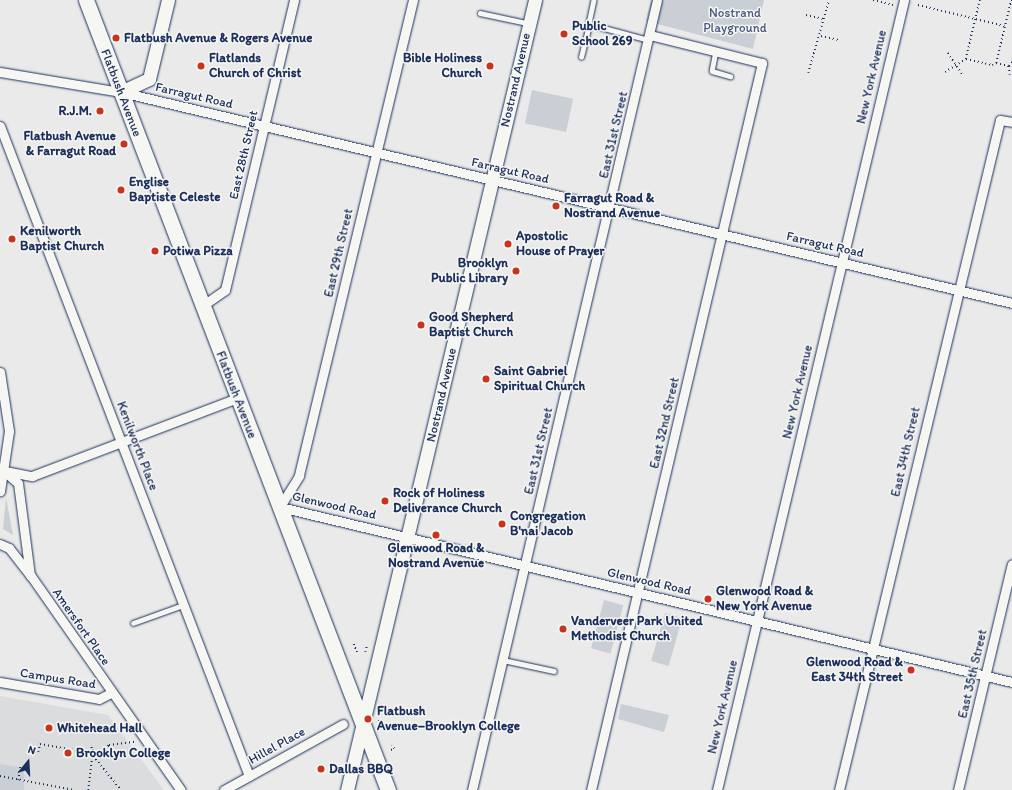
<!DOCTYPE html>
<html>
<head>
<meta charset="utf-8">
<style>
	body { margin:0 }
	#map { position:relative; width:1012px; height:790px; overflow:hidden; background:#e9eae9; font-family:Itim,sans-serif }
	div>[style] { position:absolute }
	.built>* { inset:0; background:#dadcde }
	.green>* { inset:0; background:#caced5; transform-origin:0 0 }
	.path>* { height:1.5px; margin-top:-0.75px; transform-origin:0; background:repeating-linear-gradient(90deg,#1b2f5e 0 1px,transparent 0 4px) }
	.roads { filter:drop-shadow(0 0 1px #1b2f5e) drop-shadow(0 0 1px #1b2f5e) }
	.lane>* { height:4.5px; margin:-2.25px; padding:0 2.25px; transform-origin:2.25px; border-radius:2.25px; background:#f6f6f2 }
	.street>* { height:9px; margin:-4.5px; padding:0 4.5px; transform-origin:4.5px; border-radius:4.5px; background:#f6f6f2 }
	.secondary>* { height:13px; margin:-6.5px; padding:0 6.5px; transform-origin:6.5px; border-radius:6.5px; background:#f6f6f2 }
	.primary>* { height:15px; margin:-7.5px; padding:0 7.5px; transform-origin:7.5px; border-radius:7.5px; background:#f6f6f2 }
	.dots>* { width:11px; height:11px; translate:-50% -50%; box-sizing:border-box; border:2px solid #f6f6f2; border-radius:50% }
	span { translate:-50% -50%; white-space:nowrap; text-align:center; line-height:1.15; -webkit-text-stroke:3px #f6f6f2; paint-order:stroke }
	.park-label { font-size:13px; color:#47577c }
	.poi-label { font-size:13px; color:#1b2f5e; font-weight:700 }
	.left { translate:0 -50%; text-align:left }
	.right { translate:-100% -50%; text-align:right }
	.street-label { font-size:13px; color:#1b2f5e }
	.north { position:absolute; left:8px; top:742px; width:40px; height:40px; -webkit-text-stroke:3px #f6f6f2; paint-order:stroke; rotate:18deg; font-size:11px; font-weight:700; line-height:16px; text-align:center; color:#1b2f5e }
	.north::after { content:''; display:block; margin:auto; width:14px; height:18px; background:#1b2f5e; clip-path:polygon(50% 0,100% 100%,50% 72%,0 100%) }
</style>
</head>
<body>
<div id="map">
	<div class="built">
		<div style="clip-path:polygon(0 696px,108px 715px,164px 790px,0 790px)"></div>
	</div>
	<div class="green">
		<div style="clip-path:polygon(651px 0,764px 0,753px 49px,646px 21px)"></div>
		<div style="left:532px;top:90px;width:42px;height:34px;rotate:12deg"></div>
		<div style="clip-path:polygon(6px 498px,13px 535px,3px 529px)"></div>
		<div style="left:604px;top:600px;width:20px;height:50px;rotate:15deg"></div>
		<div style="left:665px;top:613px;width:18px;height:50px;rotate:16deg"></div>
		<div style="clip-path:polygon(621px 704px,669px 715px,664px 732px,618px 719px)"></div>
		<div style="clip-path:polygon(0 764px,24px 768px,24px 790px,0 790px)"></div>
	</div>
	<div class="path">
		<div style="left:873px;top:0;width:21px;rotate:14deg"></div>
		<div style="left:980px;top:0;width:61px;rotate:103.3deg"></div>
		<div style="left:966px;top:59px;width:27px;rotate:13deg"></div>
		<div style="left:992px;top:65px;width:4px;rotate:-27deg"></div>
		<div style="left:996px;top:63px;width:65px;rotate:-76.6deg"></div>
		<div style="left:918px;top:5px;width:89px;rotate:13.6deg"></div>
		<div style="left:806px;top:15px;width:18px;rotate:13deg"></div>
		<div style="left:821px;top:36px;width:18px;rotate:13deg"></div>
		<div style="left:948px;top:53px;width:27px;rotate:56deg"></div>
		<div style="left:996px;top:63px;width:13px;rotate:13deg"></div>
		<div style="left:1009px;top:66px;width:5px;rotate:-53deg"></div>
		<div style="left:1009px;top:66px;width:9px;rotate:84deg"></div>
		<div style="left:945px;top:72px;width:25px;rotate:-32deg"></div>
		<div style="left:808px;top:73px;width:76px;rotate:-74deg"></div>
		<div style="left:354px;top:644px;width:9px;rotate:69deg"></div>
		<div style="left:365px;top:652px;width:7px;rotate:-74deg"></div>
		<div style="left:379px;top:720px;width:9px;rotate:69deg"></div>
		<div style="left:92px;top:747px;width:6px;rotate:99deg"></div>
		<div style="left:91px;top:753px;width:48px;rotate:51deg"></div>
		<div style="left:27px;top:750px;width:11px;rotate:10deg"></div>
		<div style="left:38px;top:752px;width:8px;rotate:-76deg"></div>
		<div style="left:40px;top:744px;width:52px;rotate:10deg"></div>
		<div style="left:391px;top:750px;width:3px;rotate:-18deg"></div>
		<div style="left:394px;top:749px;width:4px;rotate:-124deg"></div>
		<div style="left:96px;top:757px;width:18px;rotate:-43deg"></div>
		<div style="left:109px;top:745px;width:26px;rotate:-7deg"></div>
		<div style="left:0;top:776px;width:75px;rotate:10.7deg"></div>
		<div style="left:18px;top:780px;width:13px;rotate:-81deg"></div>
		<div style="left:88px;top:790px;width:42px;rotate:-83.2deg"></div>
	</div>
	<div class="roads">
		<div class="lane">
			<div style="left:594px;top:0;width:25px;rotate:102deg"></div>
			<div style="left:589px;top:24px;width:62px;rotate:14.9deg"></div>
			<div style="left:480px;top:13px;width:48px;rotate:12deg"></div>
			<div style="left:716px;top:51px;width:20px;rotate:101deg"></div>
			<div style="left:712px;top:71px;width:19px;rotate:16deg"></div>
			<div style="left:581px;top:57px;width:34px;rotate:-76deg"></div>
			<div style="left:133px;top:623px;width:53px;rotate:-19.8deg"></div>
			<div style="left:503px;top:660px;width:52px;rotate:12.2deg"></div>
		</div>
		<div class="street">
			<div style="left:413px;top:0;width:489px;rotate:103.5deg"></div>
			<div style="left:299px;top:476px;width:36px;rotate:122deg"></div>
			<div style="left:280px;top:507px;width:753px;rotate:13.45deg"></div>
			<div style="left:0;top:72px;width:123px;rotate:9.4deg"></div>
			<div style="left:121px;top:92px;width:916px;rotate:13.32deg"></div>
			<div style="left:0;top:126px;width:696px;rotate:69.04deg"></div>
			<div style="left:202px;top:306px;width:28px;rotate:-35deg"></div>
			<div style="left:225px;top:290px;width:298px;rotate:-76.6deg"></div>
			<div style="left:0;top:372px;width:60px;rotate:81.3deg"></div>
			<div style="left:9px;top:431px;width:61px;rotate:98.5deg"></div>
			<div style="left:0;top:470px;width:33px;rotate:11deg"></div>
			<div style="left:32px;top:476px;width:219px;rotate:-20.8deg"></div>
			<div style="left:4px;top:471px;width:18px;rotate:41deg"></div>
			<div style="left:18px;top:483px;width:93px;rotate:82.6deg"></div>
			<div style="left:0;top:544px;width:10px;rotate:24deg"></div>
			<div style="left:9px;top:548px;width:36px;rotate:52deg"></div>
			<div style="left:31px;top:576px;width:261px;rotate:55deg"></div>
			<div style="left:0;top:682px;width:100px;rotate:9.7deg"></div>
			<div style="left:99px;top:699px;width:13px;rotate:-27deg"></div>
			<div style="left:224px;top:790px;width:136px;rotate:-29deg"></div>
			<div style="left:472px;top:790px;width:811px;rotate:-76.82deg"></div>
			<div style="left:591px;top:790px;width:747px;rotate:-76.76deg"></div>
			<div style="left:762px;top:63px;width:115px;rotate:-166deg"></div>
			<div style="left:717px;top:790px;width:812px;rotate:-76.68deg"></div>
			<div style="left:839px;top:790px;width:689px;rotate:-76.49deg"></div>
			<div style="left:1000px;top:120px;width:12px;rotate:9deg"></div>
			<div style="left:958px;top:790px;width:232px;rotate:-76.6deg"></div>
		</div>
		<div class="secondary">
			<div style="left:121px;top:92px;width:31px;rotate:-25deg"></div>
			<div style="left:149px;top:79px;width:81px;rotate:-76.5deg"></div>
			<div style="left:347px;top:790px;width:812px;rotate:-76.61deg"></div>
		</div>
		<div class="primary">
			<div style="left:86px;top:0;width:846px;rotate:69.08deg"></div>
		</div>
	</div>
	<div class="dots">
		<div style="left:564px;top:34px;background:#c8321e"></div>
		<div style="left:116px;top:38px;background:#c8321e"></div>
		<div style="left:201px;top:66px;background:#c8321e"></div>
		<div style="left:490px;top:66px;background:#c8321e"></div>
		<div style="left:100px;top:111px;background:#c8321e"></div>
		<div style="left:124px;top:144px;background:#c8321e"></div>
		<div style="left:121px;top:190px;background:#c8321e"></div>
		<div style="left:556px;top:206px;background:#c8321e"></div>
		<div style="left:12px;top:239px;background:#c8321e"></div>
		<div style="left:508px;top:244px;background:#c8321e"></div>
		<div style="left:155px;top:251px;background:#c8321e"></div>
		<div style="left:516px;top:271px;background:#c8321e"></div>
		<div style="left:421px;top:325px;background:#c8321e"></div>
		<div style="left:486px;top:379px;background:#c8321e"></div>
		<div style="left:385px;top:501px;background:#c8321e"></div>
		<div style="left:502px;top:524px;background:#c8321e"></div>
		<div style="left:436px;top:535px;background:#c8321e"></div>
		<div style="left:708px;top:599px;background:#c8321e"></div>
		<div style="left:563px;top:629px;background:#c8321e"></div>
		<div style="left:911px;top:670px;background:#c8321e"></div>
		<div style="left:368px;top:719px;background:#c8321e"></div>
		<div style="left:49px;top:728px;background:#c8321e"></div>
		<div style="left:68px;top:753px;background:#c8321e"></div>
		<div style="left:321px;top:769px;background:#c8321e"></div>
	</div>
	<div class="park-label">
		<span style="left:735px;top:21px">Nostrand<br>Playground</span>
	</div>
	<div class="poi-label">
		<span class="left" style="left:572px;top:34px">Public<br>School 269</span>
		<span class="left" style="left:124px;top:38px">Flatbush Avenue &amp; Rogers Avenue</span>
		<span class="left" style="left:209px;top:66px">Flatlands<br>Church of Christ</span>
		<span class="right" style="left:482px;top:66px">Bible Holiness<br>Church</span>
		<span class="right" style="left:92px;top:111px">R.J.M.</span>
		<span class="right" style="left:116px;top:144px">Flatbush Avenue<br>&amp; Farragut Road</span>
		<span class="left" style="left:129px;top:190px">Englise<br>Baptiste Celeste</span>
		<span class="left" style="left:564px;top:206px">Farragut Road &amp;<br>Nostrand Avenue</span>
		<span class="left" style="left:20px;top:239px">Kenilworth<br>Baptist Church</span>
		<span class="left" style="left:516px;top:244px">Apostolic<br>House of Prayer</span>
		<span class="left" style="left:163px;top:251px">Potiwa Pizza</span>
		<span class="right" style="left:508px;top:271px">Brooklyn<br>Public Library</span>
		<span class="left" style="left:429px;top:325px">Good Shepherd<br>Baptist Church</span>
		<span class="left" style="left:494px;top:379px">Saint Gabriel<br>Spiritual Church</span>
		<span class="left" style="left:393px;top:501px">Rock of Holiness<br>Deliverance Church</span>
		<span class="left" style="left:510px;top:524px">Congregation<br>B'nai Jacob</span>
		<span style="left:436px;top:556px">Glenwood Road &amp;<br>Nostrand Avenue</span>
		<span class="left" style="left:716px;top:599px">Glenwood Road &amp;<br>New York Avenue</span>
		<span class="left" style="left:571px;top:629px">Vanderveer Park United<br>Methodist Church</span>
		<span class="right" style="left:903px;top:670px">Glenwood Road &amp;<br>East 34th Street</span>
		<span class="left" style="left:377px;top:719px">Flatbush<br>Avenue–Brooklyn College</span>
		<span class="left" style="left:57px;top:728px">Whitehead Hall</span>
		<span class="left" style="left:76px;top:753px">Brooklyn College</span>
		<span class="left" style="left:329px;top:769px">Dallas BBQ</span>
	</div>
	<div class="street-label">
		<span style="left:872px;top:77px;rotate:-77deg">New York Avenue</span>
		<span style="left:516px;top:80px;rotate:-77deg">Nostrand Avenue</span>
		<span style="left:121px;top:93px;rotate:69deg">Flatbush Avenue</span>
		<span style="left:194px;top:96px;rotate:13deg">Farragut Road</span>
		<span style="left:614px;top:135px;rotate:-77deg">East 31st Street</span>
		<span style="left:244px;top:155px;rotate:-77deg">East 28th Street</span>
		<span style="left:510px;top:171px;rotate:13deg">Farragut Road</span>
		<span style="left:825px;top:245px;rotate:13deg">Farragut Road</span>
		<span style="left:339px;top:253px;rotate:-77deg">East 29th Street</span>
		<span style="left:798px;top:392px;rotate:-77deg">New York Avenue</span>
		<span style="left:236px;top:395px;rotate:69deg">Flatbush Avenue</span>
		<span style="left:442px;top:395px;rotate:-77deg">Nostrand Avenue</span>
		<span style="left:665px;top:423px;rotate:-77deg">East 32nd Street</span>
		<span style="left:137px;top:446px;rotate:69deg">Kenilworth Place</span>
		<span style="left:539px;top:451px;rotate:-77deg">East 31st Street</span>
		<span style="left:906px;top:452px;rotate:-77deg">East 34th Street</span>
		<span style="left:334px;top:506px;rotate:13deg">Glenwood Road</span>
		<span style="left:649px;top:582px;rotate:13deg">Glenwood Road</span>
		<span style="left:81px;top:627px;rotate:55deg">Amersfort Place</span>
		<span style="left:973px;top:674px;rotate:-77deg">East 35th Street</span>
		<span style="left:58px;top:679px;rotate:9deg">Campus Road</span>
		<span style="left:723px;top:707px;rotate:-77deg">New York Avenue</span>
		<span style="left:277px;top:746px;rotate:-29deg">Hillel Place</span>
	</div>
	<div class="north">N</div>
</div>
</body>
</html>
